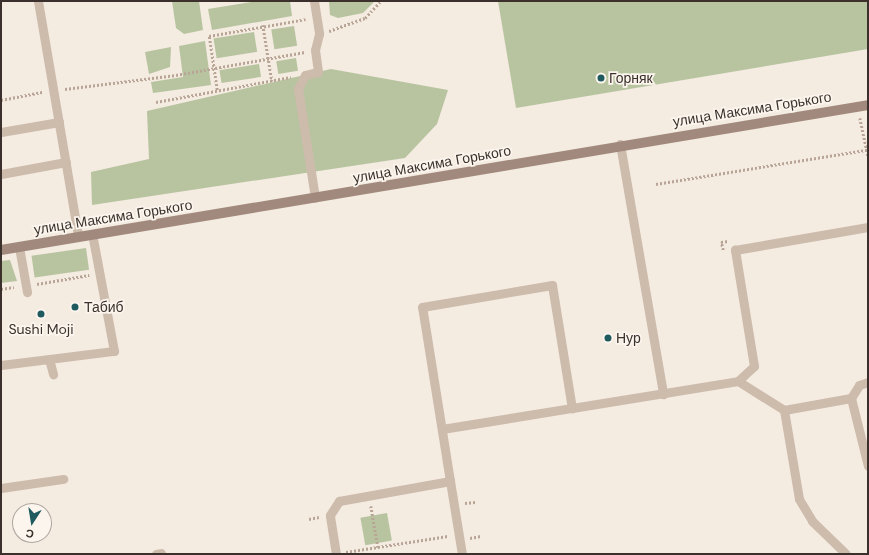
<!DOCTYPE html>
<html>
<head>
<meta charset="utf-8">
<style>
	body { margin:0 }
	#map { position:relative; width:869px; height:555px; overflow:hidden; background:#f4ebe1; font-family:"DM Sans",sans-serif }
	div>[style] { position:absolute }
	.green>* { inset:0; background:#b8c4a0; transform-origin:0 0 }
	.path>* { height:2.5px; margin-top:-1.25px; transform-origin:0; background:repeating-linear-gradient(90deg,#b9a596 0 2px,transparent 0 4px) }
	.lane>* { height:9px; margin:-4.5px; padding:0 4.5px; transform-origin:4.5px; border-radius:4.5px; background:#cdbbac }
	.secondary>* { height:10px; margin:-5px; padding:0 5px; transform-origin:5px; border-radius:5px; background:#a18a7d }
	.dots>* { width:11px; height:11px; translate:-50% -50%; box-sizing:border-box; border:2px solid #fbf5ee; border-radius:50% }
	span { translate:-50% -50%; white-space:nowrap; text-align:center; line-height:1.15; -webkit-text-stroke:3.5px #fbf5ee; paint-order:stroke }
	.poi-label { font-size:14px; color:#3b302b }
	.left { translate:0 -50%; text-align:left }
	.street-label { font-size:14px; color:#3b302b }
	.frame { position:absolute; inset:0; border:2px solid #3b302b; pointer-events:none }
	.north { position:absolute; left:12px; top:503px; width:40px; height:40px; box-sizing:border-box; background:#fbf5ee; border:1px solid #aea6a0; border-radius:50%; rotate:192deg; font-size:11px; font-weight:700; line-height:16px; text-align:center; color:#3b302b }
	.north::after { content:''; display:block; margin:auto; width:14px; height:18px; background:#1f5a5e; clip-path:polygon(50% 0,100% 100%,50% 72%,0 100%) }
</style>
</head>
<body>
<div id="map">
	<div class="green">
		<div style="clip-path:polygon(172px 1px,199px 1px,203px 30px,184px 34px,176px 28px)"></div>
		<div style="clip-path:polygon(257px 1px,290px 1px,292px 16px,212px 30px,208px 9px)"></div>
		<div style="clip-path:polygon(329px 1px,375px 1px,363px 13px,338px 18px,330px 15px)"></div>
		<div style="clip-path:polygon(498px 1px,868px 1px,868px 49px,516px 108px)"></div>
		<div style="left:294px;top:26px;width:20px;height:23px;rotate:81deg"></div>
		<div style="left:254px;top:32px;width:20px;height:41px;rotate:81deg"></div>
		<div style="clip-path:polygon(205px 41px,211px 85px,153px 93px,151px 82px,183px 77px,179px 46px)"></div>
		<div style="clip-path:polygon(171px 47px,170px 67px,149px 74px,145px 52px)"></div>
		<div style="left:296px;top:58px;width:13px;height:20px;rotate:81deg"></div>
		<div style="left:259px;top:64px;width:13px;height:40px;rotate:81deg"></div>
		<div style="clip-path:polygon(331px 69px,448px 90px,437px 124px,405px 158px,92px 205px,91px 172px,149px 159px,147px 111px)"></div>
		<div style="left:86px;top:248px;width:22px;height:55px;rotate:82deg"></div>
		<div style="clip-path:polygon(10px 260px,17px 281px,1px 283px,1px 261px)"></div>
		<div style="left:387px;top:513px;width:28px;height:27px;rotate:80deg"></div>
	</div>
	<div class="path">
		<div style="left:263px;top:25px;width:57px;rotate:80.9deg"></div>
		<div style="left:329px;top:31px;width:38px;rotate:-20deg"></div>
		<div style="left:365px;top:18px;width:23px;rotate:-47deg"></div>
		<div style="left:65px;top:89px;width:112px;rotate:-7.2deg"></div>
		<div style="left:176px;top:75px;width:131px;rotate:-10.1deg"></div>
		<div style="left:217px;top:90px;width:55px;rotate:-98.4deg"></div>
		<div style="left:209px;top:36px;width:98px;rotate:-9.9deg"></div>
		<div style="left:1px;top:100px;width:42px;rotate:-11deg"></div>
		<div style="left:156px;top:102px;width:137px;rotate:-10.5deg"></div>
		<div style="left:860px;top:118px;width:40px;rotate:78deg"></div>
		<div style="left:656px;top:184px;width:214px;rotate:-9.2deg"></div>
		<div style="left:723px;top:250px;width:8px;rotate:-104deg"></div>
		<div style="left:721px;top:242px;width:7px;rotate:-8deg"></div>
		<div style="left:37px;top:284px;width:53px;rotate:-9.8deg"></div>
		<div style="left:1px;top:289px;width:13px;rotate:-9deg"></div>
		<div style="left:465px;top:503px;width:10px;rotate:-6deg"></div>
		<div style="left:371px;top:506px;width:42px;rotate:80.3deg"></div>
		<div style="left:309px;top:519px;width:10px;rotate:-11deg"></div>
		<div style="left:470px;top:538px;width:11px;rotate:-10deg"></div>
		<div style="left:346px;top:552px;width:103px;rotate:-8.9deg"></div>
	</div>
	<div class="lane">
		<div style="left:38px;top:1px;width:238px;rotate:80.3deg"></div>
		<div style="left:314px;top:1px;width:33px;rotate:81deg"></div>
		<div style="left:319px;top:34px;width:16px;rotate:104deg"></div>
		<div style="left:315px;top:50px;width:22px;rotate:82deg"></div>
		<div style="left:318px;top:72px;width:13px;rotate:167deg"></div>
		<div style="left:305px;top:75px;width:16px;rotate:117deg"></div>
		<div style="left:298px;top:89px;width:110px;rotate:81.1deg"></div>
		<div style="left:1px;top:132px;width:59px;rotate:-9.8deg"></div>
		<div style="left:620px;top:144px;width:254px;rotate:80.2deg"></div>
		<div style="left:1px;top:174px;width:66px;rotate:-10.5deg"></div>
		<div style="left:19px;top:247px;width:46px;rotate:79.9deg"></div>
		<div style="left:49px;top:359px;width:16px;rotate:75deg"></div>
		<div style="left:1px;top:365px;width:114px;rotate:-7.1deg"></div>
		<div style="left:114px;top:351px;width:119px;rotate:-100.6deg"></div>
		<div style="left:738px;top:381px;width:54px;rotate:32.2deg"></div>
		<div style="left:784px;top:410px;width:68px;rotate:-10.2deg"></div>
		<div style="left:851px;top:398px;width:15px;rotate:-58deg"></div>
		<div style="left:859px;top:385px;width:9px;rotate:-18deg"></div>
		<div style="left:851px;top:398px;width:70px;rotate:76deg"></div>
		<div style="left:784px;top:410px;width:90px;rotate:80.4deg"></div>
		<div style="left:799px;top:499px;width:26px;rotate:59deg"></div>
		<div style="left:812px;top:521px;width:47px;rotate:44.1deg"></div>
		<div style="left:442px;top:429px;width:132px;rotate:-9.2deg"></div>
		<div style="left:450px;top:481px;width:176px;rotate:-99.1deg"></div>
		<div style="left:422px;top:307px;width:132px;rotate:-9.6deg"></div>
		<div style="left:552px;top:285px;width:125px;rotate:80.8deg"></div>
		<div style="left:572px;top:408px;width:168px;rotate:-9.2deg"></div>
		<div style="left:738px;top:381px;width:22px;rotate:-43deg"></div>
		<div style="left:754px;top:366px;width:118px;rotate:-99.3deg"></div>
		<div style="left:735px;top:250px;width:135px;rotate:-9.8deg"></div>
		<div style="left:1px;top:488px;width:63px;rotate:-8.3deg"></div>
		<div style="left:156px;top:554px;width:5px;rotate:-11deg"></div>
		<div style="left:336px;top:554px;width:39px;rotate:-99deg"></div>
		<div style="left:330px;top:515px;width:17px;rotate:-57deg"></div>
		<div style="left:339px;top:501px;width:113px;rotate:-10.2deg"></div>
		<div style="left:450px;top:481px;width:74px;rotate:80.7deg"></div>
	</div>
	<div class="secondary">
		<div style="left:1px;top:250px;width:879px;rotate:-9.49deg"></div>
	</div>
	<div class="dots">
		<div style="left:601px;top:78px;background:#1f5a5e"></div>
		<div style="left:75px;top:307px;background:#1f5a5e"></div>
		<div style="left:41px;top:314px;background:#1f5a5e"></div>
		<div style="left:608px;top:338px;background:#1f5a5e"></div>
	</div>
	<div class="poi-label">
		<span class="left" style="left:609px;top:78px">Горняк</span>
		<span class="left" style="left:84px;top:307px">Табиб</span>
		<span style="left:41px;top:329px">Sushi Moji</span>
		<span class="left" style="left:616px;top:338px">Нур</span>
	</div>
	<div class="street-label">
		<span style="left:752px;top:109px;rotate:-9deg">улица Максима Горького</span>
		<span style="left:432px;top:164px;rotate:-10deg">улица Максима Горького</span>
		<span style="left:113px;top:217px;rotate:-9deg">улица Максима Горького</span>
	</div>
	<div class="frame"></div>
	<div class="north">С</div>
</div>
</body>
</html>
